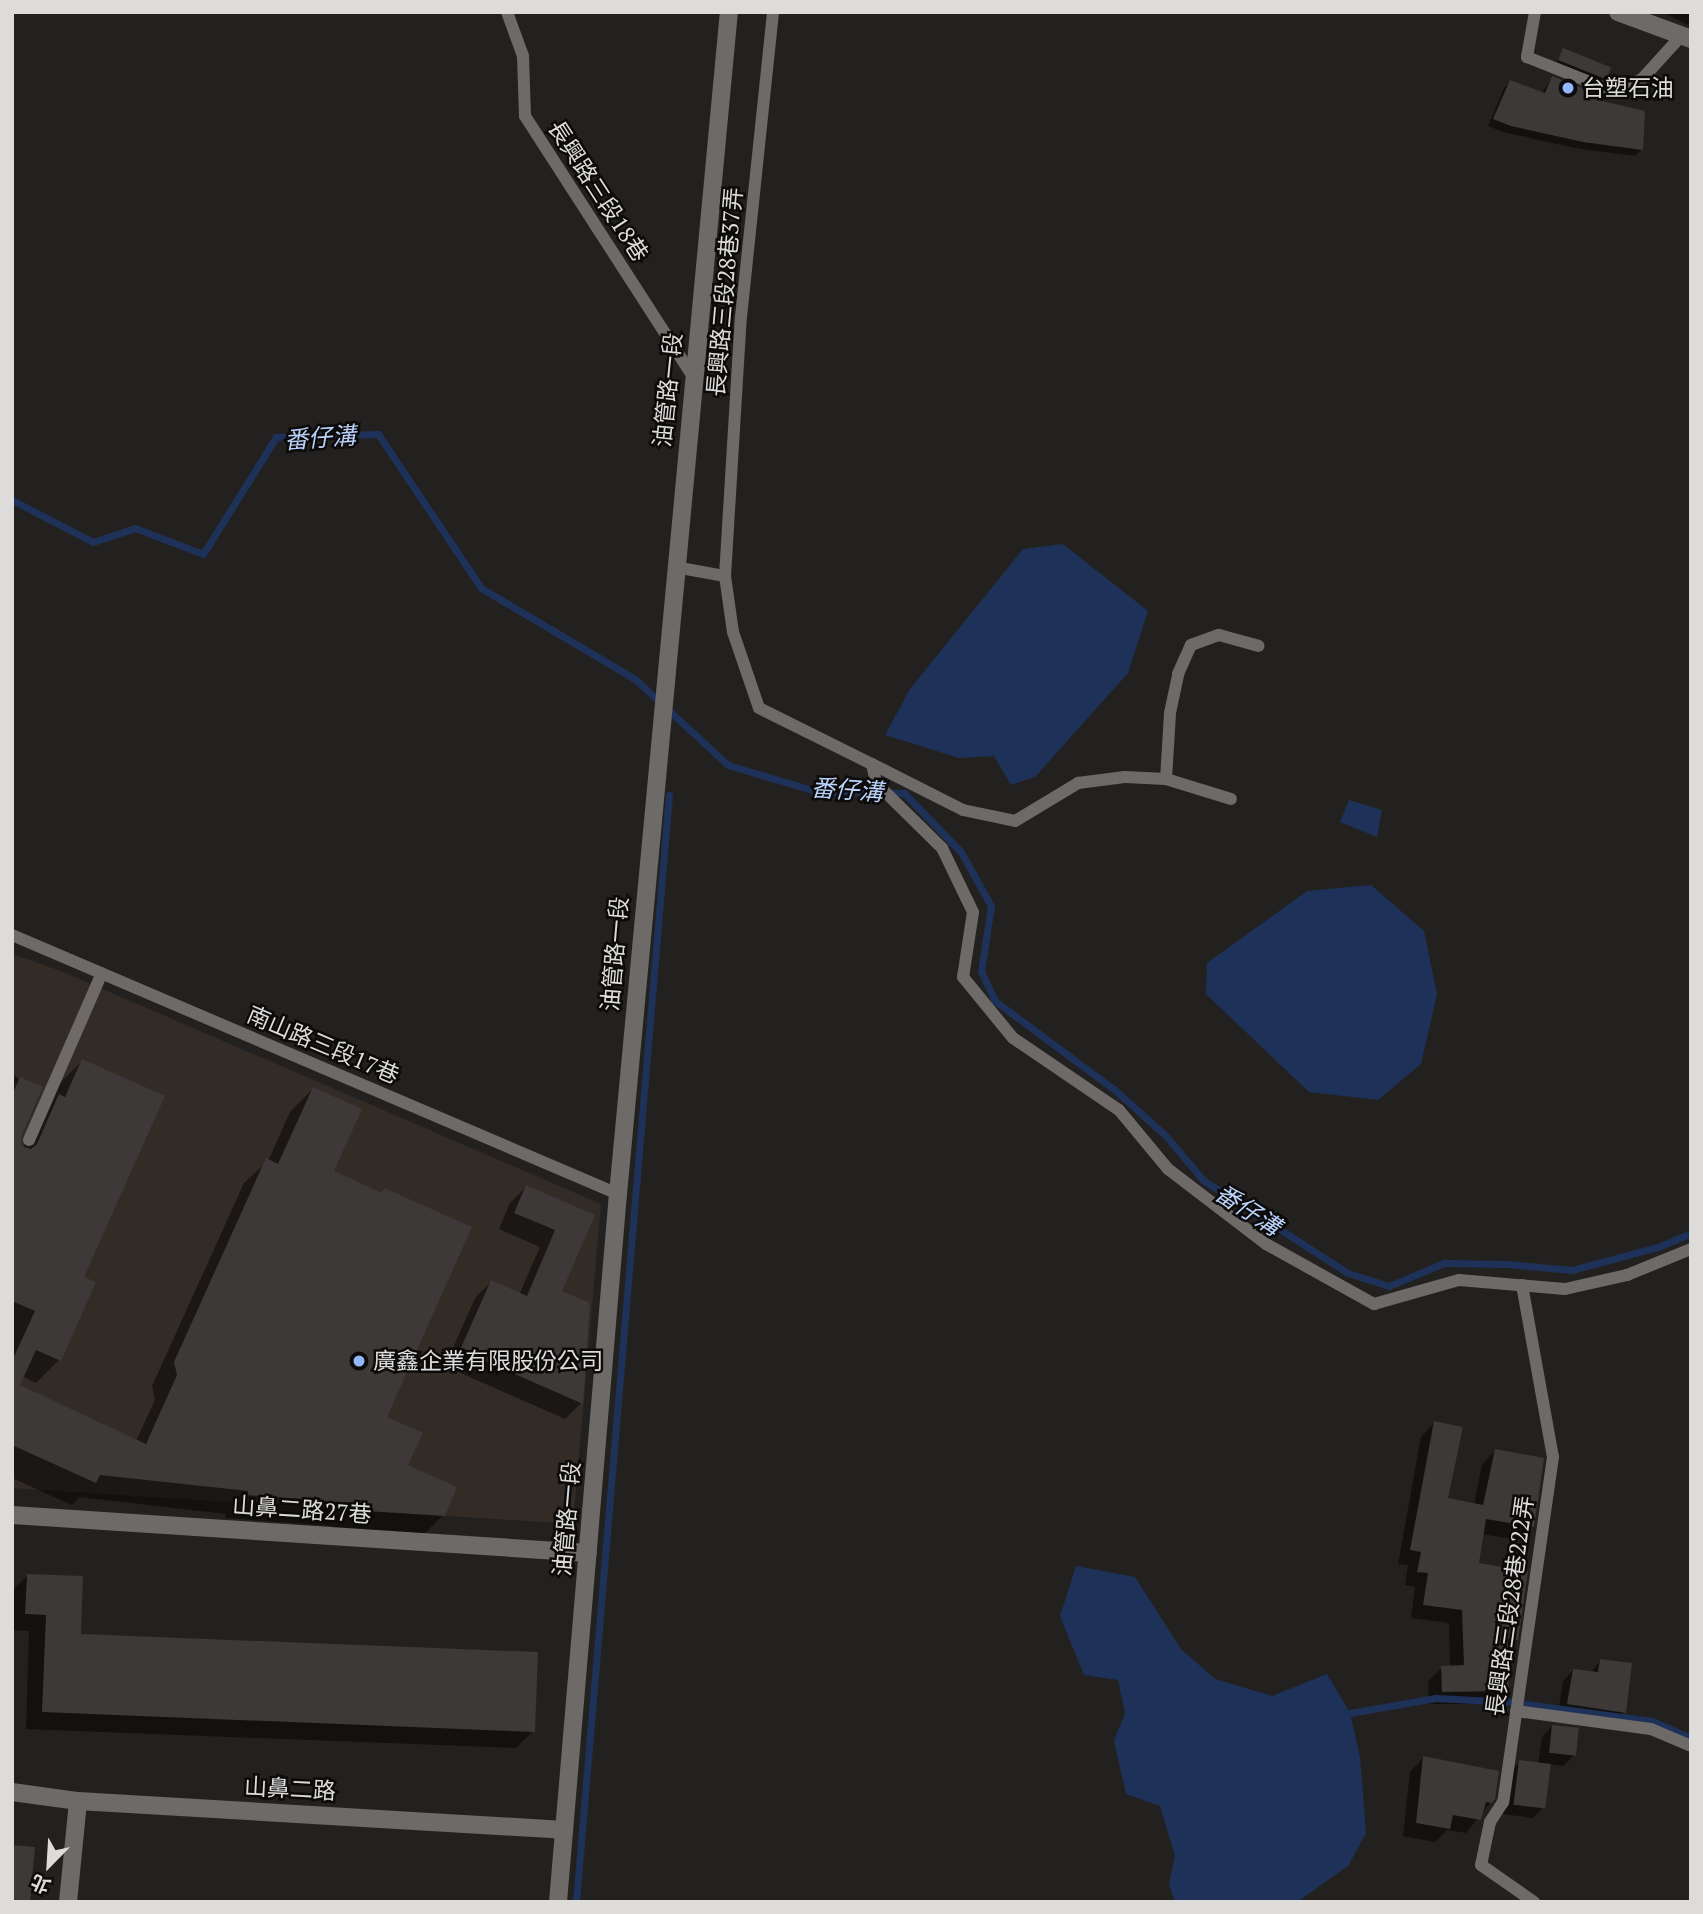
<!DOCTYPE html>
<html>
<head>
<meta charset="utf-8">
<style>
	body { margin:0 }
	#map { position:relative; width:1703px; height:1914px; overflow:hidden; background:#23211f; font-family:"PT Serif","Noto Sans TC",serif }
	div>[style] { position:absolute }
	.built>* { inset:0; background:#322b26 }
	.water>* { inset:0; background:#1e3259 }
	.shadow>* { inset:0; background:#0007 }
	.stream>* { height:7px; margin:-3.5px; padding:0 3.5px; transform-origin:3.5px; border-radius:3.5px; background:#1e3259 }
	.building>* { inset:0; background:#3c3938; transform-origin:0 0 }
	.service>* { height:12px; margin:-6px; padding:0 6px; transform-origin:6px; border-radius:6px; background:#6d6a68 }
	.minor>* { height:18px; margin:-9px; padding:0 9px; transform-origin:9px; border-radius:9px; background:#6d6a68 }
	.tertiary>* { height:18px; margin:-9px; padding:0 9px; transform-origin:9px; border-radius:9px; background:#6d6a68 }
	.dots>* { width:19px; height:19px; translate:-50% -50%; box-sizing:border-box; border:4px solid #0c0b0a; border-radius:50% }
	span { translate:-50% -50%; white-space:nowrap; text-align:center; line-height:1.15; -webkit-text-stroke:5px #0c0b0a; paint-order:stroke }
	.poi-label { font-size:23px; color:#dddcdb }
	.left { translate:0 -50%; text-align:left }
	.street-label { font-size:23px; color:#dddcdb }
	.water-label { font-size:24px; color:#bad1fa; font-style:italic }
	.frame { position:absolute; inset:0; border:14px solid #dddcdb; pointer-events:none }
	.north { position:absolute; left:14px; top:1830px; width:70px; height:70px; -webkit-text-stroke:5px #0c0b0a; paint-order:stroke; rotate:204deg; font-size:19px; font-weight:700; line-height:28px; text-align:center; color:#dddcdb }
	.north::after { content:''; display:block; margin:auto; width:24px; height:32px; background:#dddcdb; clip-path:polygon(50% 0,100% 100%,50% 72%,0 100%) }
</style>
</head>
<body>
<div id="map">
	<div class="built">
		<div style="clip-path:polygon(12px 954px,61px 971px,601px 1204px,573px 1524px,12px 1488px)"></div>
	</div>
	<div class="water">
		<div style="clip-path:polygon(1063px 544px,1148px 611px,1128px 673px,1035px 777px,1011px 785px,994px 756px,959px 758px,885px 735px,910px 689px,1023px 549px)"></div>
		<div style="clip-path:polygon(1349px 800px,1382px 810px,1377px 837px,1340px 822px)"></div>
		<div style="clip-path:polygon(1371px 885px,1424px 931px,1437px 994px,1421px 1064px,1378px 1100px,1309px 1092px,1206px 994px,1207px 963px,1307px 891px)"></div>
		<div style="clip-path:polygon(1076px 1566px,1135px 1577px,1181px 1649px,1215px 1679px,1272px 1696px,1327px 1674px,1350px 1713px,1360px 1757px,1366px 1833px,1348px 1866px,1297px 1902px,1175px 1902px,1169px 1884px,1175px 1856px,1160px 1806px,1126px 1794px,1114px 1741px,1125px 1713px,1118px 1680px,1084px 1675px,1060px 1616px)"></div>
	</div>
	<div class="shadow">
		<div style="clip-path:polygon(1663px 12px,1691px 12px,1691px 21px,1687px 25px)"></div>
		<div style="clip-path:polygon(1564px 50px,1605px 78px,1600px 83px,1555px 65px)"></div>
		<div style="clip-path:polygon(1552px 78px,1596px 102px,1642px 149px,1635px 156px,1575px 148px,1503px 132px,1488px 126px,1504px 88px,1510px 82px,1542px 93px)"></div>
		<div style="clip-path:polygon(82px 1061px,82px 1278px,59px 1360px,36px 1383px,22px 1376px,17px 1386px,136px 1441px,155px 1400px,152px 1386px,244px 1183px,268px 1161px,290px 1112px,313px 1089px,332px 1172px,381px 1194px,385px 1190px,384px 1418px,406px 1466px,443px 1515px,420px 1538px,330px 1532px,332px 1526px,225px 1518px,226px 1514px,79px 1497px,72px 1505px,12px 1478px,12px 1075px,40px 1088px,19px 1137px,23px 1148px,36px 1119px,59px 1084px)"></div>
		<div style="clip-path:polygon(526px 1187px,593px 1216px,560px 1292px,581px 1403px,565px 1419px,445px 1366px,475px 1298px,491px 1282px,519px 1295px,540px 1247px,499px 1229px,510px 1203px)"></div>
		<div style="clip-path:polygon(1434px 1423px,1446px 1500px,1474px 1505px,1482px 1464px,1495px 1451px,1532px 1526px,1519px 1540px,1482px 1534px,1477px 1564px,1516px 1639px,1507px 1648px,1507px 1690px,1493px 1704px,1429px 1704px,1428px 1681px,1442px 1668px,1450px 1667px,1449px 1623px,1411px 1618px,1415px 1587px,1405px 1585px,1408px 1565px,1398px 1564px,1421px 1437px)"></div>
		<div style="clip-path:polygon(27px 1576px,79px 1636px,533px 1731px,516px 1748px,26px 1729px,29px 1631px,12px 1630px,12px 1591px)"></div>
		<div style="clip-path:polygon(1601px 1660px,1624px 1712px,1614px 1722px,1558px 1714px,1563px 1681px,1573px 1670px,1590px 1673px)"></div>
		<div style="clip-path:polygon(1552px 1726px,1574px 1755px,1563px 1766px,1549px 1764px,1544px 1807px,1533px 1818px,1502px 1814px,1510px 1772px,1520px 1762px,1538px 1764px,1542px 1737px)"></div>
		<div style="clip-path:polygon(1423px 1758px,1491px 1802px,1466px 1833px,1447px 1830px,1435px 1842px,1403px 1836px,1410px 1772px)"></div>
	</div>
	<div class="stream">
		<div style="left:12px;top:500px;width:91px;rotate:27.4deg"></div>
		<div style="left:93px;top:542px;width:44px;rotate:-18.4deg"></div>
		<div style="left:135px;top:528px;width:73px;rotate:20.9deg"></div>
		<div style="left:203px;top:554px;width:138px;rotate:-58deg"></div>
		<div style="left:276px;top:437px;width:102px;rotate:-1.7deg"></div>
		<div style="left:378px;top:434px;width:185px;rotate:56.2deg"></div>
		<div style="left:481px;top:588px;width:179px;rotate:30.6deg"></div>
		<div style="left:635px;top:679px;width:127px;rotate:42.8deg"></div>
		<div style="left:728px;top:765px;width:91px;rotate:16.6deg"></div>
		<div style="left:815px;top:791px;width:89px;rotate:1.3deg"></div>
		<div style="left:904px;top:793px;width:82px;rotate:46deg"></div>
		<div style="left:961px;top:852px;width:62px;rotate:60.9deg"></div>
		<div style="left:991px;top:906px;width:66px;rotate:98.7deg"></div>
		<div style="left:981px;top:971px;width:33px;rotate:65deg"></div>
		<div style="left:995px;top:1001px;width:149px;rotate:36.6deg"></div>
		<div style="left:1115px;top:1090px;width:67px;rotate:42deg"></div>
		<div style="left:1165px;top:1135px;width:59px;rotate:49.8deg"></div>
		<div style="left:1203px;top:1180px;width:172px;rotate:32.7deg"></div>
		<div style="left:1348px;top:1273px;width:43px;rotate:17.6deg"></div>
		<div style="left:1389px;top:1286px;width:60px;rotate:-22.7deg"></div>
		<div style="left:1444px;top:1263px;width:63px;rotate:0.9deg"></div>
		<div style="left:1507px;top:1264px;width:65px;rotate:5.3deg"></div>
		<div style="left:1572px;top:1270px;width:89px;rotate:-15deg"></div>
		<div style="left:1658px;top:1247px;width:36px;rotate:-23deg"></div>
		<div style="left:1350px;top:1713px;width:87px;rotate:-9.9deg"></div>
		<div style="left:1436px;top:1698px;width:75px;rotate:3.1deg"></div>
		<div style="left:1511px;top:1702px;width:142px;rotate:7.7deg"></div>
		<div style="left:1652px;top:1721px;width:43px;rotate:23.6deg"></div>
		<div style="left:576px;top:1902px;width:1111px;rotate:-85.2deg"></div>
	</div>
	<div class="building">
		<div style="left:1563px;top:48px;width:52px;height:13px;rotate:22deg"></div>
		<div style="clip-path:polygon(1552px 76px,1600px 95px,1598px 100px,1645px 111px,1643px 150px,1583px 142px,1511px 126px,1493px 119px,1510px 80px,1545px 93px)"></div>
		<div style="clip-path:polygon(82px 1059px,165px 1096px,84px 1277px,96px 1282px,61px 1361px,36px 1350px,20px 1385px,146px 1444px,177px 1375px,174px 1362px,266px 1158px,278px 1164px,313px 1087px,362px 1109px,334px 1171px,382px 1193px,384px 1188px,472px 1227px,387px 1417px,423px 1433px,408px 1465px,457px 1487px,445px 1516px,351px 1510px,354px 1503px,246px 1495px,248px 1491px,100px 1475px,96px 1483px,12px 1445px,12px 1361px,35px 1311px,12px 1301px,12px 1095px,20px 1077px,43px 1087px,21px 1137px,22px 1146px,31px 1149px,37px 1144px,59px 1094px,65px 1097px)"></div>
		<div style="clip-path:polygon(526px 1185px,595px 1215px,562px 1291px,590px 1303px,583px 1404px,460px 1350px,491px 1280px,527px 1296px,555px 1230px,514px 1213px)"></div>
		<div style="clip-path:polygon(1434px 1421px,1463px 1427px,1448px 1498px,1483px 1505px,1495px 1449px,1544px 1458px,1534px 1527px,1486px 1519px,1479px 1563px,1528px 1571px,1518px 1640px,1508px 1639px,1509px 1691px,1442px 1692px,1441px 1666px,1464px 1665px,1462px 1610px,1423px 1605px,1428px 1573px,1417px 1572px,1421px 1552px,1410px 1550px)"></div>
		<div style="clip-path:polygon(27px 1574px,83px 1576px,81px 1634px,538px 1652px,535px 1732px,42px 1712px,46px 1615px,25px 1614px)"></div>
		<div style="clip-path:polygon(1600px 1659px,1632px 1663px,1626px 1713px,1567px 1704px,1573px 1669px,1598px 1672px)"></div>
		<div style="left:1552px;top:1725px;width:27px;height:28px;rotate:6deg"></div>
		<div style="clip-path:polygon(1423px 1756px,1499px 1771px,1495px 1799px,1492px 1803px,1486px 1802px,1481px 1820px,1453px 1815px,1450px 1829px,1416px 1823px)"></div>
		<div style="left:1519px;top:1760px;width:32px;height:45px;rotate:7deg"></div>
		<div style="clip-path:polygon(12px 1845px,35px 1847px,30px 1902px,12px 1902px)"></div>
	</div>
	<div class="service">
		<div style="left:507px;top:12px;width:47px;rotate:70deg"></div>
		<div style="left:523px;top:56px;width:60px;rotate:88.1deg"></div>
		<div style="left:525px;top:116px;width:310px;rotate:57.2deg"></div>
		<div style="left:1535px;top:12px;width:46px;rotate:100.1deg"></div>
		<div style="left:1527px;top:57px;width:95px;rotate:21.7deg"></div>
		<div style="left:1615px;top:92px;width:30px;rotate:-26deg"></div>
		<div style="left:1642px;top:79px;width:59px;rotate:-47.7deg"></div>
		<div style="left:675px;top:567px;width:51px;rotate:10.2deg"></div>
		<div style="left:725px;top:576px;width:57px;rotate:81.9deg"></div>
		<div style="left:733px;top:632px;width:80px;rotate:71.1deg"></div>
		<div style="left:759px;top:708px;width:126px;rotate:26.4deg"></div>
		<div style="left:872px;top:764px;width:19px;rotate:78deg"></div>
		<div style="left:876px;top:783px;width:93px;rotate:44.6deg"></div>
		<div style="left:942px;top:848px;width:71px;rotate:64.2deg"></div>
		<div style="left:973px;top:912px;width:66px;rotate:98.7deg"></div>
		<div style="left:963px;top:977px;width:79px;rotate:50.7deg"></div>
		<div style="left:1013px;top:1038px;width:128px;rotate:34.2deg"></div>
		<div style="left:1119px;top:1110px;width:77px;rotate:50.3deg"></div>
		<div style="left:1168px;top:1169px;width:123px;rotate:37.4deg"></div>
		<div style="left:1266px;top:1244px;width:124px;rotate:29.1deg"></div>
		<div style="left:1374px;top:1304px;width:88px;rotate:-15.8deg"></div>
		<div style="left:1459px;top:1280px;width:106px;rotate:4.9deg"></div>
		<div style="left:1565px;top:1289px;width:64px;rotate:-12.7deg"></div>
		<div style="left:1627px;top:1275px;width:69px;rotate:-22.1deg"></div>
		<div style="left:725px;top:576px;width:259px;rotate:-86.5deg"></div>
		<div style="left:741px;top:317px;width:307px;rotate:-84deg"></div>
		<div style="left:872px;top:764px;width:102px;rotate:26.8deg"></div>
		<div style="left:963px;top:810px;width:53px;rotate:11.9deg"></div>
		<div style="left:1015px;top:821px;width:74px;rotate:-31.1deg"></div>
		<div style="left:1078px;top:783px;width:47px;rotate:-7.3deg"></div>
		<div style="left:1125px;top:777px;width:41px;rotate:2.8deg"></div>
		<div style="left:1166px;top:779px;width:66px;rotate:-86.5deg"></div>
		<div style="left:1170px;top:713px;width:40px;rotate:-78deg"></div>
		<div style="left:1178px;top:674px;width:32px;rotate:-66deg"></div>
		<div style="left:1191px;top:645px;width:30px;rotate:-20deg"></div>
		<div style="left:1219px;top:635px;width:41px;rotate:15.4deg"></div>
		<div style="left:1166px;top:779px;width:68px;rotate:17.1deg"></div>
		<div style="left:12px;top:935px;width:659px;rotate:23.14deg"></div>
		<div style="left:29px;top:1140px;width:182px;rotate:-66.4deg"></div>
		<div style="left:1522px;top:1285px;width:175px;rotate:79.8deg"></div>
		<div style="left:1553px;top:1457px;width:349px;rotate:98.2deg"></div>
		<div style="left:1503px;top:1802px;width:24px;rotate:123deg"></div>
		<div style="left:1490px;top:1822px;width:44px;rotate:101.8deg"></div>
		<div style="left:1481px;top:1865px;width:65px;rotate:34.9deg"></div>
		<div style="left:1516px;top:1711px;width:136px;rotate:7.6deg"></div>
		<div style="left:1651px;top:1729px;width:43px;rotate:23deg"></div>
	</div>
	<div class="minor">
		<div style="left:12px;top:1515px;width:577px;rotate:3.77deg"></div>
		<div style="left:12px;top:1792px;width:67px;rotate:7.8deg"></div>
		<div style="left:78px;top:1801px;width:487px;rotate:3.4deg"></div>
		<div style="left:68px;top:1902px;width:101px;rotate:-84.3deg"></div>
		<div style="left:558px;top:1902px;width:711px;rotate:-85.16deg"></div>
		<div style="left:618px;top:1194px;width:1187px;rotate:-84.64deg"></div>
	</div>
	<div class="tertiary">
		<div style="left:1618px;top:12px;width:78px;rotate:20.3deg"></div>
	</div>
	<div class="dots">
		<div style="left:1568px;top:88px;background:#92b7fd"></div>
		<div style="left:359px;top:1361px;background:#92b7fd"></div>
	</div>
	<div class="poi-label">
		<span class="left" style="left:1582px;top:88px">台塑石油</span>
		<span class="left" style="left:373px;top:1361px">廣鑫企業有限股份公司</span>
	</div>
	<div class="street-label">
		<span style="left:598px;top:191px;rotate:57deg">長興路三段18巷</span>
		<span style="left:725px;top:292px;rotate:-85deg">長興路三段28巷37弄</span>
		<span style="left:668px;top:390px;rotate:-84deg">油管路一段</span>
		<span style="left:615px;top:954px;rotate:-85deg">油管路一段</span>
		<span style="left:323px;top:1045px;rotate:23deg">南山路三段17巷</span>
		<span style="left:302px;top:1510px;rotate:4deg">山鼻二路27巷</span>
		<span style="left:567px;top:1519px;rotate:-85deg">油管路一段</span>
		<span style="left:1510px;top:1606px;rotate:-82deg">長興路三段28巷222弄</span>
		<span style="left:290px;top:1789px;rotate:3deg">山鼻二路</span>
	</div>
	<div class="water-label">
		<span style="left:320px;top:438px;rotate:-4deg">番仔溝</span>
		<span style="left:847px;top:790px;rotate:4deg">番仔溝</span>
		<span style="left:1248px;top:1210px;rotate:33deg">番仔溝</span>
	</div>
	<div class="frame"></div>
	<div class="north">北</div>
</div>
</body>
</html>
